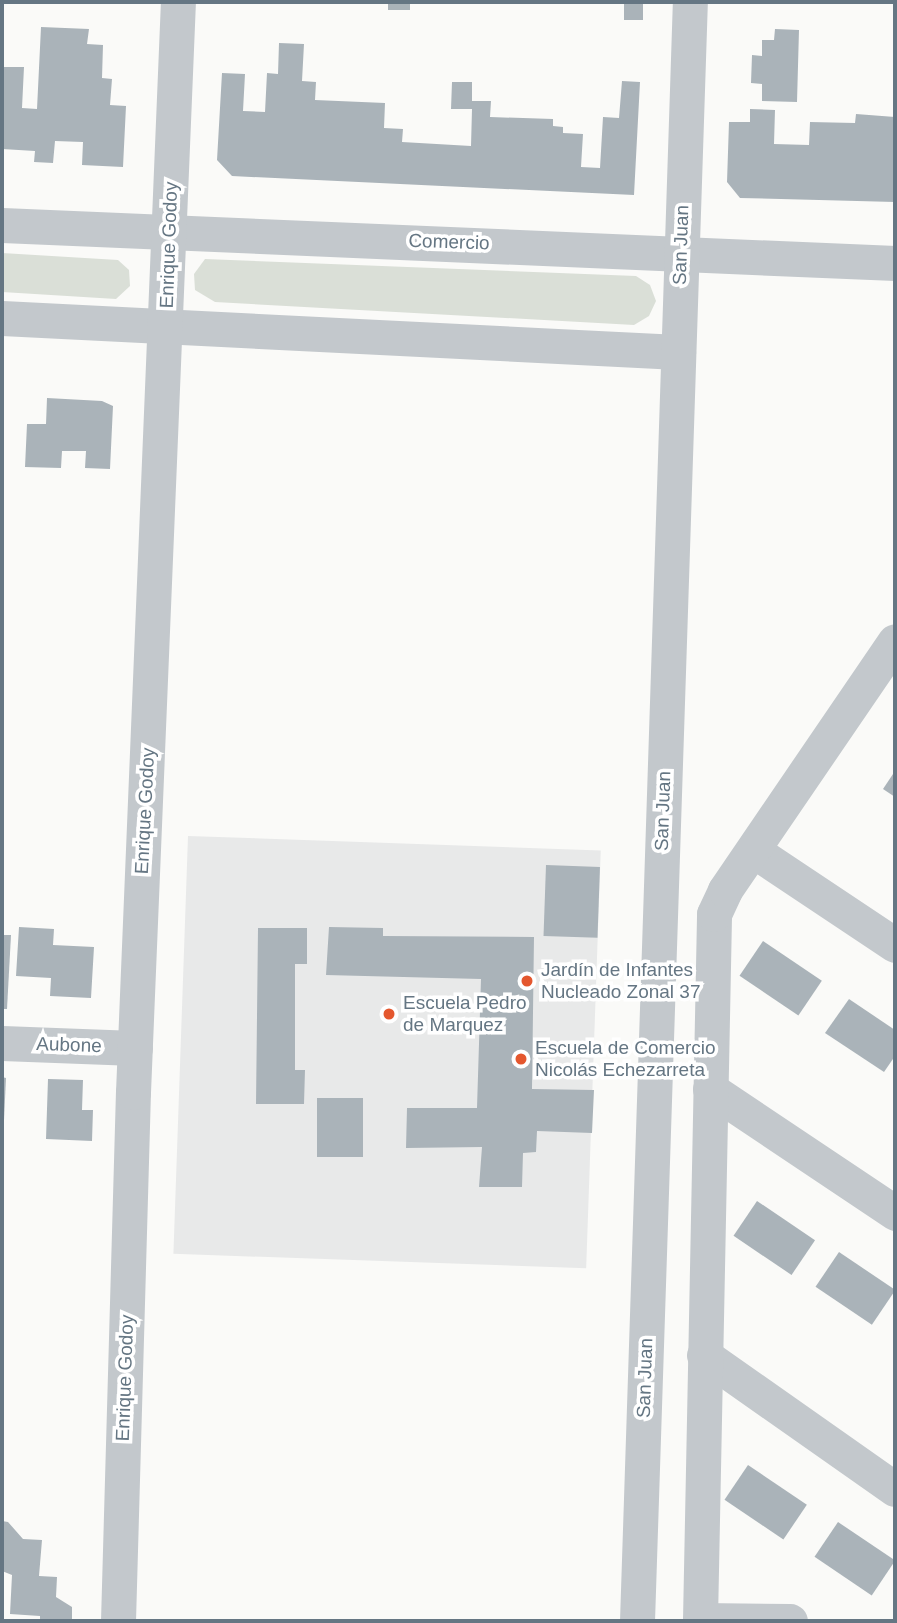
<!DOCTYPE html>
<html>
<head>
<meta charset="utf-8">
<style>
	body { margin:0 }
	#map { position:relative; width:897px; height:1623px; overflow:hidden; background:#fafaf8; font-family:Helvetica,sans-serif }
	div>[style] { position:absolute }
	.built>* { inset:0; background:#e8e9e9; transform-origin:0 0 }
	.green>* { inset:0; background:#dadfd7 }
	.building>* { inset:0; background:#aab3b9; transform-origin:0 0 }
	.minor>* { height:35px; margin:-17.5px; padding:0 17.5px; transform-origin:17.5px; border-radius:17.5px; background:#c3c8cc }
	.dots>* { width:19px; height:19px; translate:-50% -50%; box-sizing:border-box; border:4px solid #fff; border-radius:50% }
	span { translate:-50% -50%; white-space:nowrap; text-align:center; line-height:1.15; -webkit-text-stroke:7px #fff; paint-order:stroke }
	.street-label { font-size:19px; color:#657683 }
	.poi-label { font-size:19px; color:#657683 }
	.left { translate:0 -50%; text-align:left }
	.frame { position:absolute; inset:0; border:4px solid #657683; pointer-events:none }
</style>
</head>
<body>
<div id="map">
	<div class="built">
		<div style="left:188px;top:836px;width:413px;height:418px;rotate:2deg"></div>
	</div>
	<div class="green">
		<div style="clip-path:polygon(2px 253px,118px 260px,129px 270px,130px 286px,116px 299px,2px 292px)"></div>
		<div style="clip-path:polygon(205px 259px,636px 276px,650px 285px,656px 301px,649px 316px,634px 325px,215px 302px,195px 290px,194px 274px)"></div>
	</div>
	<div class="building">
		<div style="left:388px;top:2px;width:22px;height:8px"></div>
		<div style="left:624px;top:2px;width:19px;height:18px"></div>
		<div style="clip-path:polygon(41px 27px,89px 29px,87px 44px,103px 45px,102px 78px,112px 79px,110px 105px,126px 106px,123px 167px,82px 165px,83px 142px,55px 141px,53px 163px,34px 162px,35px 151px,2px 149px,2px 67px,24px 67px,22px 108px,37px 109px)"></div>
		<div style="clip-path:polygon(775px 29px,799px 30px,797px 102px,762px 101px,762px 84px,751px 83px,752px 55px,762px 56px,762px 40px,774px 40px)"></div>
		<div style="clip-path:polygon(279px 43px,304px 44px,302px 81px,316px 82px,315px 100px,385px 103px,384px 128px,403px 129px,402px 142px,471px 146px,472px 109px,451px 109px,452px 82px,472px 82px,472px 101px,491px 101px,490px 117px,553px 119px,553px 126px,563px 127px,563px 133px,583px 134px,581px 167px,600px 168px,603px 117px,619px 118px,622px 81px,640px 82px,634px 195px,232px 176px,217px 160px,222px 73px,245px 74px,243px 111px,265px 112px,267px 73px,278px 74px)"></div>
		<div style="clip-path:polygon(750px 109px,775px 110px,774px 144px,809px 145px,810px 122px,855px 123px,856px 114px,895px 117px,895px 202px,740px 198px,727px 182px,729px 122px,750px 122px)"></div>
		<div style="clip-path:polygon(47px 398px,102px 401px,113px 406px,110px 469px,85px 468px,86px 451px,62px 451px,61px 468px,25px 467px,27px 424px,46px 424px)"></div>
		<div style="clip-path:polygon(895px 771px,895px 797px,883px 789px)"></div>
		<div style="left:546px;top:865px;width:54px;height:71px;rotate:2deg"></div>
		<div style="clip-path:polygon(19px 927px,54px 929px,53px 945px,94px 947px,91px 998px,50px 996px,51px 978px,16px 976px)"></div>
		<div style="clip-path:polygon(329px 927px,383px 928px,383px 936px,534px 937px,532px 1089px,594px 1090px,592px 1133px,537px 1131px,536px 1152px,523px 1153px,522px 1187px,479px 1187px,482px 1147px,406px 1148px,407px 1108px,477px 1108px,481px 979px,326px 975px)"></div>
		<div style="clip-path:polygon(258px 928px,307px 928px,307px 964px,295px 964px,295px 1070px,305px 1070px,304px 1104px,256px 1104px)"></div>
		<div style="clip-path:polygon(2px 935px,11px 935px,7px 1009px,2px 1009px)"></div>
		<div style="left:763px;top:941px;width:71px;height:42px;rotate:34deg"></div>
		<div style="clip-path:polygon(849px 999px,895px 1030px,895px 1056px,884px 1072px,825px 1033px)"></div>
		<div style="clip-path:polygon(2px 1077px,6px 1078px,4px 1120px,2px 1120px)"></div>
		<div style="clip-path:polygon(48px 1079px,83px 1080px,82px 1110px,93px 1110px,92px 1141px,46px 1139px)"></div>
		<div style="left:317px;top:1098px;width:46px;height:59px"></div>
		<div style="left:757px;top:1201px;width:70px;height:42px;rotate:34deg"></div>
		<div style="left:839px;top:1252px;width:68px;height:42px;rotate:34deg"></div>
		<div style="left:748px;top:1465px;width:71px;height:42px;rotate:34deg"></div>
		<div style="clip-path:polygon(2px 1521px,8px 1522px,23px 1539px,42px 1540px,39px 1576px,57px 1577px,56px 1597px,72px 1607px,72px 1621px,40px 1621px,40px 1616px,10px 1614px,12px 1575px,2px 1571px)"></div>
		<div style="left:838px;top:1522px;width:69px;height:42px;rotate:34deg"></div>
	</div>
	<div class="minor">
		<div style="left:2px;top:225px;width:894px;rotate:2.44deg"></div>
		<div style="left:2px;top:318px;width:677px;rotate:2.88deg"></div>
		<div style="left:754px;top:851px;width:169px;rotate:33.7deg"></div>
		<div style="left:2px;top:1043px;width:133px;rotate:2.2deg"></div>
		<div style="left:710px;top:1089px;width:223px;rotate:33.8deg"></div>
		<div style="left:704px;top:1355px;width:233px;rotate:35.1deg"></div>
		<div style="left:118px;top:1621px;width:529px;rotate:-88.38deg"></div>
		<div style="left:133px;top:1092px;width:1091px;rotate:-87.64deg"></div>
		<div style="left:637px;top:1621px;width:1620px;rotate:-88.13deg"></div>
		<div style="left:790px;top:1621px;width:90px;rotate:-179.4deg"></div>
		<div style="left:700px;top:1620px;width:706px;rotate:-88.86deg"></div>
		<div style="left:714px;top:914px;width:26px;rotate:-65deg"></div>
		<div style="left:725px;top:890px;width:301px;rotate:-55.7deg"></div>
	</div>
	<div class="dots">
		<div style="left:527px;top:981px;background:#e4572e"></div>
		<div style="left:389px;top:1014px;background:#e4572e"></div>
		<div style="left:521px;top:1059px;background:#e4572e"></div>
	</div>
	<div class="street-label">
		<span style="left:449px;top:242px;rotate:2deg">Comercio</span>
		<span style="left:169px;top:245px;rotate:-88deg">Enrique Godoy</span>
		<span style="left:681px;top:245px;rotate:-88deg">San Juan</span>
		<span style="left:145px;top:811px;rotate:-87deg">Enrique Godoy</span>
		<span style="left:663px;top:811px;rotate:-88deg">San Juan</span>
		<span style="left:69px;top:1045px;rotate:2deg">Aubone</span>
		<span style="left:125px;top:1378px;rotate:-88deg">Enrique Godoy</span>
		<span style="left:645px;top:1378px;rotate:-88deg">San Juan</span>
	</div>
	<div class="poi-label">
		<span class="left" style="left:541px;top:981px">Jardín de Infantes<br>Nucleado Zonal 37</span>
		<span class="left" style="left:403px;top:1014px">Escuela Pedro<br>de Marquez</span>
		<span class="left" style="left:535px;top:1059px">Escuela de Comercio<br>Nicolás Echezarreta</span>
	</div>
	<div class="frame"></div>
</div>
</body>
</html>
